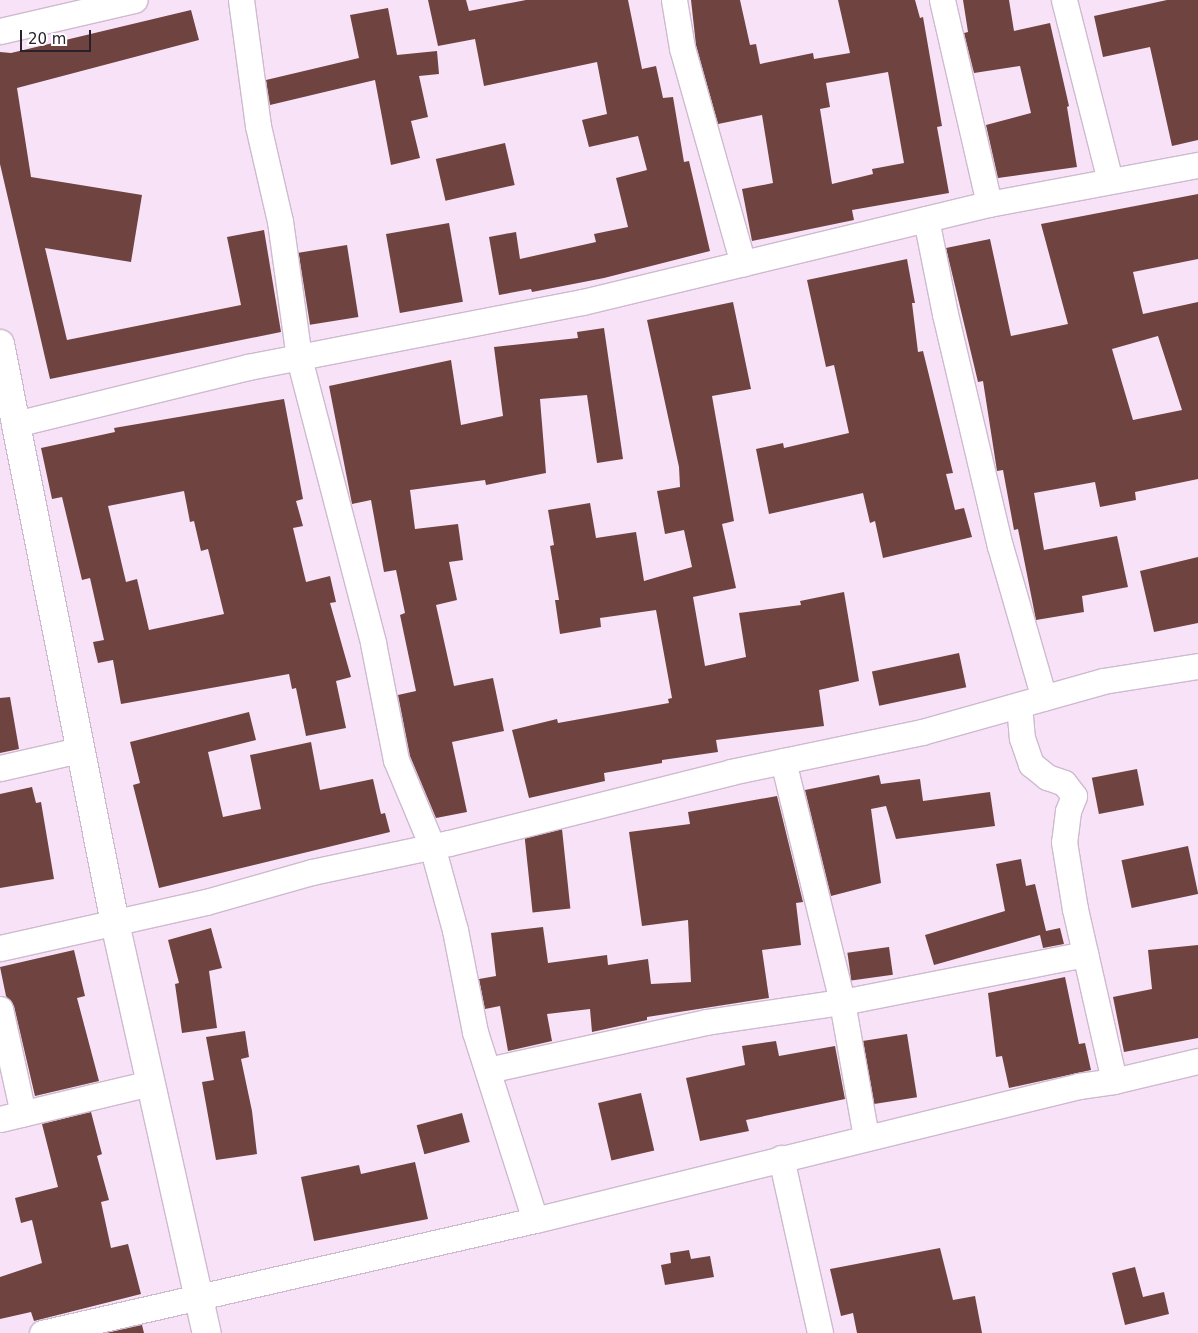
<!DOCTYPE html>
<style>
body{margin:0}
#map{position:relative;width:1198px;height:1333px;overflow:hidden;background:#f7e2f8;font-family:"DejaVu Sans",sans-serif}
div>[style]{position:absolute}
.building>*{inset:0;background:#6f4340;transform-origin:0 0}
.roads{filter:drop-shadow(1px 0 #cebacf) drop-shadow(-1px 0 #cebacf) drop-shadow(0 1px #cebacf) drop-shadow(0 -1px #cebacf)}
.street>*{height:25px;margin:-12.5px;padding:0 12.5px;transform-origin:12.5px;border-radius:12.5px;background:#fff}
.secondary>*{height:28px;margin:-14px;padding:0 14px;transform-origin:14px;border-radius:14px;background:#fff}
span{translate:-50% -50%;white-space:nowrap;text-align:center;line-height:1.15;-webkit-text-stroke:5px #fff;paint-order:stroke}
.scale{position:absolute;left:20px;top:30px;width:71px;height:22px;box-sizing:border-box;border:2px solid #292129;border-top:0;padding-left:6px;font-size:15px;line-height:18px;white-space:nowrap;color:#292129;-webkit-text-stroke:4px #fff;paint-order:stroke}
</style>
<div id="map">
<div class="building">
<div style="clip-path:polygon(428px 0,466px 0,469px 11px,526px 0,628px 0,642px 69px,656px 66px,663px 98px,673px 97px,684px 162px,689px 161px,710px 251px,604px 278px,532px 292px,531px 289px,499px 295px,489px 237px,516px 232px,520px 259px,596px 242px,594px 234px,628px 227px,616px 178px,647px 170px,638px 136px,589px 147px,582px 120px,607px 114px,597px 62px,484px 86px,475px 39px,438px 46px)"></div>
<div style="clip-path:polygon(evenodd,691px 0,740px 0,750px 45px,756px 44px,760px 64px,813px 53px,814px 59px,850px 53px,838px 0,915px 0,920px 18px,923px 17px,942px 126px,937px 127px,949px 193px,852px 210px,854px 220px,752px 241px,742px 189px,773px 183px,762px 115px,718px 124px,696px 45px,691px 0,888px 72px,904px 163px,872px 169px,873px 174px,832px 184px,820px 109px,830px 107px,826px 83px,888px 72px)"></div>
<div style="clip-path:polygon(963px 0,1009px 0,1014px 31px,1050px 23px,1069px 106px,1067px 107px,1077px 167px,998px 178px,986px 125px,1031px 113px,1020px 66px,974px 73px,964px 33px,968px 32px)"></div>
<div style="clip-path:polygon(1167px 0,1198px 0,1198px 140px,1172px 146px,1150px 47px,1103px 57px,1094px 16px)"></div>
<div style="clip-path:polygon(388px 8px,397px 55px,437px 51px,439px 74px,419px 76px,428px 117px,411px 121px,420px 158px,391px 165px,375px 80px,270px 105px,266px 80px,359px 58px,350px 15px)"></div>
<div style="clip-path:polygon(191px 10px,199px 40px,17px 88px,31px 177px,142px 195px,131px 262px,45px 248px,67px 340px,241px 305px,227px 237px,264px 230px,281px 332px,50px 379px,0 164px,0 52px,11px 53px)"></div>
<div style="left:505px;top:143px;width:43px;height:71px;rotate:77deg"></div>
<div style="clip-path:polygon(evenodd,1198px 194px,1198px 259px,1133px 272px,1143px 314px,1198px 302px,1198px 479px,1135px 492px,1136px 500px,1100px 507px,1095px 482px,1034px 493px,1044px 550px,1117px 536px,1128px 587px,1082px 596px,1084px 612px,1036px 620px,1018px 529px,1014px 530px,1003px 470px,997px 471px,983px 381px,978px 382px,946px 248px,990px 239px,1011px 336px,1068px 324px,1041px 224px,1198px 194px,1158px 336px,1182px 410px,1133px 420px,1112px 349px,1158px 336px)"></div>
<div style="left:449px;top:223px;width:80px;height:64px;rotate:80deg"></div>
<div style="left:347px;top:245px;width:73px;height:49px;rotate:81deg"></div>
<div style="clip-path:polygon(907px 259px,915px 303px,912px 303px,918px 352px,923px 351px,953px 473px,946px 474px,955px 510px,964px 508px,972px 537px,883px 558px,875px 521px,870px 523px,863px 493px,769px 514px,756px 449px,783px 443px,784px 448px,849px 433px,834px 365px,826px 367px,807px 280px)"></div>
<div style="clip-path:polygon(733px 302px,751px 389px,712px 396px,734px 521px,722px 524px,736px 588px,693px 597px,705px 666px,746px 657px,739px 613px,801px 605px,800px 601px,844px 592px,859px 681px,819px 690px,824px 726px,716px 740px,718px 752px,662px 760px,662px 763px,604px 773px,605px 781px,529px 798px,512px 730px,557px 719px,558px 723px,669px 703px,668px 699px,672px 698px,656px 610px,600px 618px,601px 627px,560px 634px,555px 600px,559px 600px,550px 546px,554px 545px,548px 510px,590px 503px,596px 538px,636px 532px,644px 581px,692px 567px,684px 530px,665px 534px,657px 491px,680px 487px,679px 467px,647px 320px)"></div>
<div style="clip-path:polygon(604px 328px,623px 459px,597px 463px,587px 395px,540px 399px,546px 473px,486px 485px,485px 480px,410px 490px,415px 529px,458px 524px,463px 560px,449px 562px,457px 600px,436px 605px,454px 686px,493px 678px,504px 731px,452px 742px,467px 812px,436px 818px,410px 756px,398px 695px,416px 691px,400px 615px,405px 613px,396px 570px,384px 572px,371px 500px,352px 504px,329px 386px,451px 360px,461px 425px,503px 416px,494px 347px,578px 338px,577px 332px)"></div>
<div style="clip-path:polygon(evenodd,284px 399px,303px 499px,296px 501px,303px 526px,293px 528px,306px 582px,330px 576px,336px 602px,330px 603px,351px 677px,336px 681px,346px 728px,306px 736px,296px 688px,292px 689px,289px 674px,121px 704px,113px 660px,98px 663px,93px 642px,104px 640px,90px 578px,82px 580px,62px 497px,52px 499px,41px 448px,115px 432px,114px 428px,284px 399px,184px 491px,190px 522px,194px 521px,201px 551px,208px 549px,224px 614px,149px 630px,137px 579px,126px 582px,108px 506px,184px 491px)"></div>
<div style="clip-path:polygon(1198px 557px,1198px 623px,1154px 632px,1140px 571px)"></div>
<div style="left:959px;top:653px;width:35px;height:89px;rotate:78deg"></div>
<div style="clip-path:polygon(10px 697px,19px 749px,0 753px,0 698px)"></div>
<div style="clip-path:polygon(249px 712px,256px 740px,208px 752px,223px 817px,261px 809px,250px 755px,311px 742px,320px 790px,373px 779px,381px 814px,385px 813px,390px 832px,159px 888px,133px 785px,140px 783px,130px 742px)"></div>
<div style="left:1137px;top:769px;width:37px;height:46px;rotate:79deg"></div>
<div style="clip-path:polygon(879px 775px,881px 784px,920px 779px,923px 801px,990px 792px,995px 826px,896px 839px,886px 806px,871px 809px,881px 883px,831px 896px,805px 790px)"></div>
<div style="clip-path:polygon(32px 787px,36px 803px,41px 802px,54px 879px,0 888px,0 794px)"></div>
<div style="clip-path:polygon(777px 796px,803px 902px,796px 903px,801px 945px,762px 950px,769px 998px,647px 1017px,647px 1020px,592px 1032px,590px 1009px,547px 1014px,552px 1041px,508px 1051px,500px 1006px,485px 1009px,479px 979px,496px 976px,491px 933px,543px 927px,548px 963px,607px 955px,608px 965px,648px 959px,651px 984px,691px 982px,688px 920px,642px 926px,629px 832px,690px 824px,688px 812px)"></div>
<div style="left:562px;top:829px;width:80px;height:38px;rotate:84deg"></div>
<div style="left:1188px;top:846px;width:49px;height:68px;rotate:78deg"></div>
<div style="clip-path:polygon(1021px 859px,1026px 886px,1035px 884px,1046px 931px,1060px 928px,1064px 944px,1043px 948px,1040px 935px,934px 965px,925px 935px,1005px 911px,996px 864px)"></div>
<div style="clip-path:polygon(211px 928px,222px 968px,209px 971px,217px 1028px,182px 1033px,175px 984px,179px 983px,168px 940px)"></div>
<div style="clip-path:polygon(1198px 945px,1198px 1038px,1124px 1052px,1113px 997px,1152px 989px,1148px 950px)"></div>
<div style="left:889px;top:947px;width:28px;height:42px;rotate:82deg"></div>
<div style="clip-path:polygon(74px 950px,85px 996px,77px 998px,99px 1081px,35px 1096px,14px 1006px,6px 996px,0 967px)"></div>
<div style="clip-path:polygon(1065px 977px,1079px 1044px,1085px 1043px,1091px 1070px,1009px 1088px,1002px 1056px,996px 1057px,988px 993px)"></div>
<div style="clip-path:polygon(245px 1031px,249px 1057px,241px 1059px,252px 1111px,257px 1154px,216px 1160px,202px 1082px,214px 1080px,206px 1037px)"></div>
<div style="left:907px;top:1034px;width:64px;height:45px;rotate:81deg"></div>
<div style="clip-path:polygon(776px 1041px,779px 1056px,835px 1046px,845px 1099px,746px 1120px,749px 1131px,700px 1141px,686px 1078px,745px 1065px,742px 1046px)"></div>
<div style="left:641px;top:1093px;width:59px;height:44px;rotate:77deg"></div>
<div style="clip-path:polygon(91px 1112px,102px 1154px,97px 1156px,109px 1200px,101px 1202px,111px 1248px,128px 1244px,141px 1294px,34px 1321px,31px 1312px,0 1319px,0 1277px,42px 1263px,32px 1220px,21px 1223px,15px 1198px,58px 1187px,42px 1124px)"></div>
<div style="left:462px;top:1113px;width:30px;height:47px;rotate:75deg"></div>
<div style="clip-path:polygon(415px 1162px,428px 1219px,314px 1241px,301px 1177px,359px 1165px,361px 1174px)"></div>
<div style="clip-path:polygon(940px 1248px,953px 1300px,975px 1296px,982px 1333px,857px 1333px,853px 1313px,841px 1316px,830px 1269px)"></div>
<div style="clip-path:polygon(689px 1250px,691px 1259px,710px 1256px,714px 1277px,665px 1285px,661px 1265px,671px 1263px,670px 1253px)"></div>
<div style="clip-path:polygon(1135px 1267px,1143px 1297px,1164px 1292px,1169px 1314px,1125px 1325px,1112px 1273px)"></div>
<div style="clip-path:polygon(142px 1325px,144px 1333px,106px 1333px)"></div>
</div>
<div class="roads">
<div class="street">
<div style="left:241px;top:0;width:127px;rotate:82.3deg"></div>
<div style="left:258px;top:126px;width:98px;rotate:77deg"></div>
<div style="left:280px;top:221px;width:138px;rotate:82.1deg"></div>
<div style="left:299px;top:358px;width:294px;rotate:75.4deg"></div>
<div style="left:373px;top:643px;width:119px;rotate:78.9deg"></div>
<div style="left:396px;top:760px;width:93px;rotate:67.3deg"></div>
<div style="left:432px;top:846px;width:87px;rotate:74.7deg"></div>
<div style="left:455px;top:930px;width:104px;rotate:78.9deg"></div>
<div style="left:475px;top:1032px;width:197px;rotate:72.3deg"></div>
<div style="left:674px;top:0;width:49px;rotate:80.5deg"></div>
<div style="left:682px;top:48px;width:224px;rotate:74.2deg"></div>
<div style="left:942px;top:0;width:209px;rotate:77deg"></div>
<div style="left:1064px;top:0;width:186px;rotate:75.7deg"></div>
<div style="left:0;top:31px;width:138px;rotate:-13deg"></div>
<div style="left:926px;top:219px;width:97px;rotate:78.7deg"></div>
<div style="left:945px;top:314px;width:238px;rotate:76.7deg"></div>
<div style="left:1000px;top:546px;width:158px;rotate:73.9deg"></div>
<div style="left:16px;top:424px;width:239px;rotate:-13.8deg"></div>
<div style="left:248px;top:367px;width:341px;rotate:-11deg"></div>
<div style="left:583px;top:302px;width:418px;rotate:-13.6deg"></div>
<div style="left:989px;top:204px;width:213px;rotate:-10.6deg"></div>
<div style="left:1019px;top:705px;width:33px;rotate:85deg"></div>
<div style="left:1022px;top:738px;width:28px;rotate:71deg"></div>
<div style="left:1031px;top:764px;width:21px;rotate:39deg"></div>
<div style="left:1047px;top:777px;width:18px;rotate:19deg"></div>
<div style="left:1064px;top:783px;width:16px;rotate:52deg"></div>
<div style="left:1074px;top:796px;width:16px;rotate:112deg"></div>
<div style="left:1068px;top:811px;width:31px;rotate:97deg"></div>
<div style="left:1064px;top:842px;width:68px;rotate:80.7deg"></div>
<div style="left:1075px;top:909px;width:176px;rotate:77.2deg"></div>
<div style="left:783px;top:761px;width:248px;rotate:76.2deg"></div>
<div style="left:842px;top:1002px;width:137px;rotate:79.9deg"></div>
<div style="left:0;top:768px;width:81px;rotate:-12.8deg"></div>
<div style="left:0;top:948px;width:211px;rotate:-12.6deg"></div>
<div style="left:206px;top:902px;width:110px;rotate:-15.8deg"></div>
<div style="left:312px;top:872px;width:140px;rotate:-12deg"></div>
<div style="left:449px;top:843px;width:291px;rotate:-14.1deg"></div>
<div style="left:731px;top:772px;width:195px;rotate:-11.8deg"></div>
<div style="left:922px;top:732px;width:188px;rotate:-15.7deg"></div>
<div style="left:1103px;top:681px;width:96px;rotate:-9deg"></div>
<div style="left:0;top:1009px;width:107px;rotate:77.6deg"></div>
<div style="left:488px;top:1070px;width:223px;rotate:-12.4deg"></div>
<div style="left:706px;top:1022px;width:137px;rotate:-8.4deg"></div>
<div style="left:842px;top:1002px;width:248px;rotate:-11.2deg"></div>
<div style="left:0;top:1119px;width:154px;rotate:-13.5deg"></div>
<div style="left:781px;top:1158px;width:179px;rotate:77.4deg"></div>
<div style="left:42px;top:1333px;width:506px;rotate:-12.91deg"></div>
<div style="left:535px;top:1220px;width:560px;rotate:-13.84deg"></div>
<div style="left:1079px;top:1086px;width:35px;rotate:-8deg"></div>
<div style="left:1114px;top:1081px;width:86px;rotate:-13.4deg"></div>
</div>
<div class="secondary">
<div style="left:0;top:344px;width:590px;rotate:78.77deg"></div>
<div style="left:115px;top:923px;width:420px;rotate:77.4deg"></div>
</div>
</div>
<div class="scale">20 m</div>
</div>
